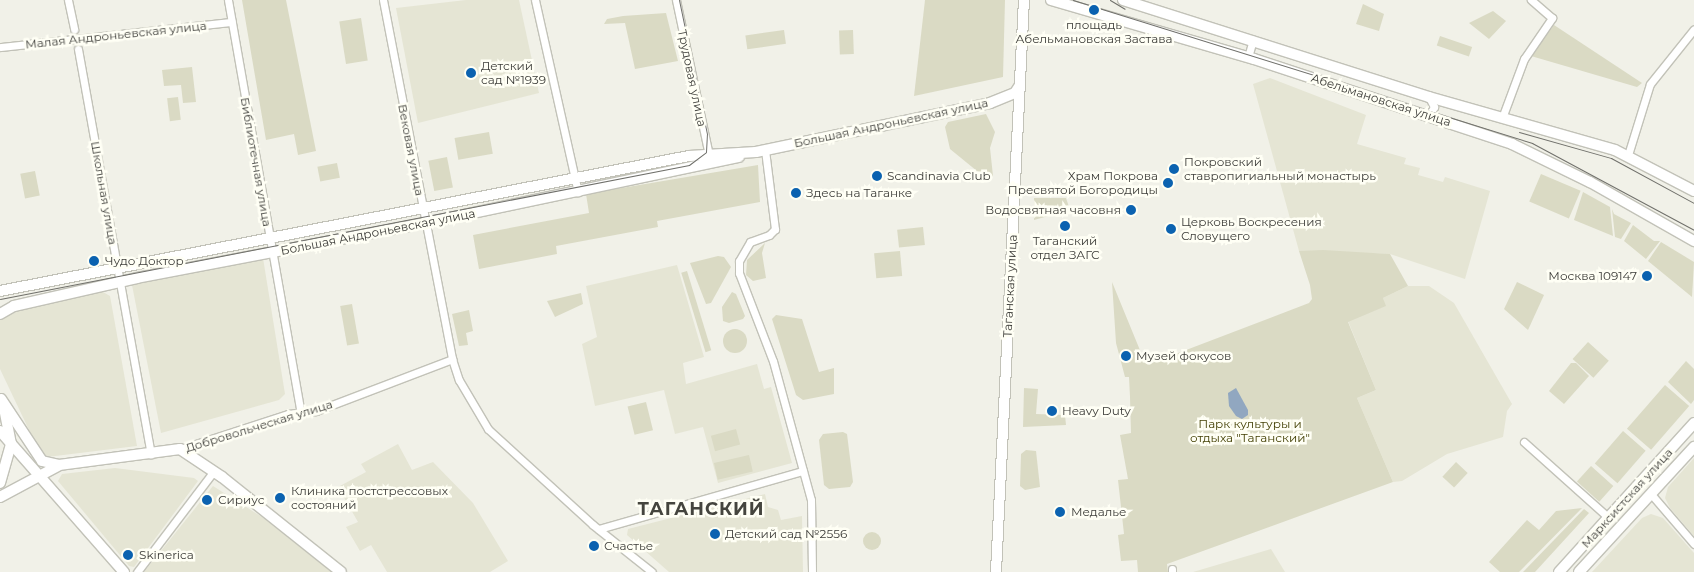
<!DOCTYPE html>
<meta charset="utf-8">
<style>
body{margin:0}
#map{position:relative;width:1694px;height:572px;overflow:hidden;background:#f1f1e8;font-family:Montserrat,sans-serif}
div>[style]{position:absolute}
.built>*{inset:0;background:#e5e5d4}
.green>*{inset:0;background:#dadac4;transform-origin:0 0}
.round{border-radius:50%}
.water>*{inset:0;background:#91a7c0}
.roads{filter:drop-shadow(1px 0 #c2c2b8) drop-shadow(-1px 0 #c2c2b8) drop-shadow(0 1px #c2c2b8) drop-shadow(0 -1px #c2c2b8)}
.street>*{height:7px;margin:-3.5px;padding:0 3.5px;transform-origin:3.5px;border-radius:3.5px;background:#fff}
.secondary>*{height:10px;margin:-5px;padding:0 5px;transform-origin:5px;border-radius:5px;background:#fff}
.primary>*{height:10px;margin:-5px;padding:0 5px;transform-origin:5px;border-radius:5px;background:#fff}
.tram>*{height:1px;margin:-0.5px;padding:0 0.5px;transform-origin:0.5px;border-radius:0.5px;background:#70706b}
.dots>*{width:14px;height:14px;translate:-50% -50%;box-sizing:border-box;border:2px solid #fffff5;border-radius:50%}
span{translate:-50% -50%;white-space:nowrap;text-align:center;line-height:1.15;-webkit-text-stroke:5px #fffff5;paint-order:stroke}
.poi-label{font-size:12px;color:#3c3c38}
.left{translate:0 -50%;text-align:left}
.right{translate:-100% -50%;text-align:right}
.street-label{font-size:12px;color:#3c3c38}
.park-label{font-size:12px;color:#423f03}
.district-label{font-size:18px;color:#45453e;font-weight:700;letter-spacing:1px}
</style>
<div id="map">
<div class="built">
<div style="clip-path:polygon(466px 0,519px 0,539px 93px,418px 123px,396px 8px)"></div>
<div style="clip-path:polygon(1270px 78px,1366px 115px,1357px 144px,1406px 158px,1404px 164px,1420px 168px,1418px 175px,1443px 182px,1445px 177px,1490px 191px,1465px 279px,1390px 254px,1299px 251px,1253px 84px)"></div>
<div style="clip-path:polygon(263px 258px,285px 394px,279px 400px,161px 433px,132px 285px)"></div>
<div style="clip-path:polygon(677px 265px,704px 357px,683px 363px,686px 384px,757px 364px,764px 389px,771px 387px,792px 463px,718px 483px,703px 427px,675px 434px,664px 390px,595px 406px,582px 344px,597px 337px,586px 286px)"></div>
<div style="clip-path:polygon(1408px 286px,1429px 286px,1454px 303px,1512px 404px,1507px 411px,1503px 437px,1447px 454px,1402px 481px,1393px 482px,1357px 398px,1376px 390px,1348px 321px,1385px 306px,1383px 298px)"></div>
<div style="clip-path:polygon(103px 292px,110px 296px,137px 446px,47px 457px,39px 451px,0 369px,0 318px,14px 308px)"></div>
<div style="clip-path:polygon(398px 444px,412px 470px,433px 462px,473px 503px,508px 561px,490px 572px,387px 572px,371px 545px,360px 551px,346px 527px,358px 522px,338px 487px,366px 472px,361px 464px)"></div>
<div style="clip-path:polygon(1694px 458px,1694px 536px,1670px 508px,1665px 498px,1668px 487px)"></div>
<div style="clip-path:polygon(115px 468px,194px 478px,198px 481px,134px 567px,129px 566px,58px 481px,62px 474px)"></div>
<div style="clip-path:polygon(213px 486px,262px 517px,332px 572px,144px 572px)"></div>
<div style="clip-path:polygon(765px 494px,768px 507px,778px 510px,781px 520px,802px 516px,803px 572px,669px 572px,627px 535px,628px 529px)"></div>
<div style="clip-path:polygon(1651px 514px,1663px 518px,1694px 553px,1694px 572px,1592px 572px,1642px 518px)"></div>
<div style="clip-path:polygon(1271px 549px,1285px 572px,1193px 572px)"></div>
</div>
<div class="green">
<div style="clip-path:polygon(242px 0,286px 0,316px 151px,298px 155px,294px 134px,266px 140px)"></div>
<div style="clip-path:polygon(925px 0,1005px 0,1003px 77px,914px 96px)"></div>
<div style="clip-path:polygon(1363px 4px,1384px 14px,1379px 31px,1356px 24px)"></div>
<div style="clip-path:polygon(1493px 11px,1506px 21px,1489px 39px,1469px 23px)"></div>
<div style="clip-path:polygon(666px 13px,678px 61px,635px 69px,625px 23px,604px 24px,607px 19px,623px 16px)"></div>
<div style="left:361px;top:18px;width:43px;height:22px;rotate:81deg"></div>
<div style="clip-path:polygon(1554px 25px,1642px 83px,1637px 87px,1531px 56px)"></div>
<div style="left:784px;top:30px;width:14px;height:39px;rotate:82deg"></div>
<div style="left:853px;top:30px;width:24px;height:14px;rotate:88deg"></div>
<div style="left:1440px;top:36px;width:34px;height:10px;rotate:19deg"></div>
<div style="clip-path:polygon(192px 67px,196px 102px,183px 103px,181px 85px,164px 86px,162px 70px)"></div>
<div style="left:178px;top:97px;width:23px;height:11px;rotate:83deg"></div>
<div style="clip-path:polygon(986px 114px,995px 132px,990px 148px,993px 176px,988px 180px,950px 149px,945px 127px,948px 122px)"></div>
<div style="left:489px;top:132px;width:22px;height:35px;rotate:80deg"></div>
<div style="left:447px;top:157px;width:31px;height:19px;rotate:79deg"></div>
<div style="left:337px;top:163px;width:15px;height:20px;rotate:79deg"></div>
<div style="clip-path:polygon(758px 165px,760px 202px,657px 221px,658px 227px,556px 246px,557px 254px,479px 269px,473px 235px,589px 213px,586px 194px)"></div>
<div style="left:35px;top:171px;width:25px;height:15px;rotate:79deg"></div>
<div style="left:1541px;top:174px;width:43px;height:30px;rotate:23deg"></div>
<div style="clip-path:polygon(1583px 192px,1610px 207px,1613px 236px,1574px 220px)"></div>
<div style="clip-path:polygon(1034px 198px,1066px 198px,1070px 210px,1034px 220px)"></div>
<div style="clip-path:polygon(1612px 209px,1614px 214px,1631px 223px,1621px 239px,1615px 237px)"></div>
<div style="clip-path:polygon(1633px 225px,1654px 241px,1660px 241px,1646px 259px,1624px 241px)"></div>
<div style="left:923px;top:227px;width:18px;height:26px;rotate:84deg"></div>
<div style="clip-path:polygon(1661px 242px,1694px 262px,1692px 297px,1648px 261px)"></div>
<div style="clip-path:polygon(765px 243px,762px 253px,766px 278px,753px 281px,746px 275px,747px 260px)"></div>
<div style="clip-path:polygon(1323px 250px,1390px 254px,1408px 286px,1383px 298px,1386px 306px,1348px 322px,1376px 390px,1357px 398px,1393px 482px,1167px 564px,1168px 572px,1138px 572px,1137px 560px,1121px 561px,1118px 535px,1124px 534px,1118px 480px,1128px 479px,1120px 435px,1131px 433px,1130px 397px,1129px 377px,1125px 377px,1116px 343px,1112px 282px,1144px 360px,1152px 363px,1309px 303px,1312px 299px,1310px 285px,1299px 251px)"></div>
<div style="left:900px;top:251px;width:25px;height:26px;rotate:85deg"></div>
<div style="clip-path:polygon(718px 256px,724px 257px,731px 267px,711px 303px,706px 304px,690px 263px)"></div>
<div style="left:687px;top:271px;width:83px;height:6px;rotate:73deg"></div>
<div style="clip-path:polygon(1517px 282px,1544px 295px,1528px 330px,1504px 309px)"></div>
<div style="clip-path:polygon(732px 292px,736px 294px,745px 316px,743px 319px,729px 323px,723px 321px,722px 307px)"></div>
<div style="clip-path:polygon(581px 293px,583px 304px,555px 317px,547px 301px)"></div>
<div style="left:352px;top:304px;width:40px;height:12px;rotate:80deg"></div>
<div style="clip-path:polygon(469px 310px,473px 331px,466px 333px,468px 345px,459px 346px,452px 314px)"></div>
<div style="clip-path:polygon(776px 315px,802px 319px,819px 372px,834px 368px,834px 394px,803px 400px,796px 395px,772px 319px)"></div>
<div class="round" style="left:723px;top:329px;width:24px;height:24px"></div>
<div style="left:1588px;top:342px;width:28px;height:23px;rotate:42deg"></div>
<div style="clip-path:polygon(1686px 361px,1694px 369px,1694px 400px,1691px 404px,1668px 382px)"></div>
<div style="clip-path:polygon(1571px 363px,1576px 363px,1589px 376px,1564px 404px,1549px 391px)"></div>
<div style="left:1665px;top:385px;width:32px;height:58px;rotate:41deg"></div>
<div style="clip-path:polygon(1024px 388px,1038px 389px,1036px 414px,1065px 415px,1066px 425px,1023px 427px)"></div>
<div style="left:646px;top:402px;width:29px;height:19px;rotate:76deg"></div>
<div style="left:736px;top:429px;width:16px;height:26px;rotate:75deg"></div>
<div style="left:1623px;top:431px;width:30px;height:43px;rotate:41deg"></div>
<div style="clip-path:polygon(843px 432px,847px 434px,853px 482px,850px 487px,829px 489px,824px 485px,819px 440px,823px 434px)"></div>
<div style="clip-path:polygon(1026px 450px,1036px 451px,1040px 487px,1025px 490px,1020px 486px,1021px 454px)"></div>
<div style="left:749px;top:455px;width:17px;height:36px;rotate:77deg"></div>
<div style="left:1456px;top:462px;width:16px;height:20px;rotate:43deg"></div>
<div style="left:1591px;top:466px;width:30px;height:21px;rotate:42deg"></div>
<div style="clip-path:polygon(1582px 508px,1519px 572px,1500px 572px,1489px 562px,1527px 520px,1539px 530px,1556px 511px)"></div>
<div style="clip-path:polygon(1584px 509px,1589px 513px,1535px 572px,1523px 572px)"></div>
<div class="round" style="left:863px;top:532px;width:18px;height:18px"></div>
</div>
<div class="water">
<div style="clip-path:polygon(1236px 388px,1248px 410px,1248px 415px,1242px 419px,1236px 416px,1229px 406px,1228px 393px)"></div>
</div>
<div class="roads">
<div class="street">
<div style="left:68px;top:0;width:30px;rotate:78deg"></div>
<div style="left:228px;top:0;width:419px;rotate:80deg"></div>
<div style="left:383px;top:0;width:366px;rotate:79.1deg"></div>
<div style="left:452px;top:359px;width:22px;rotate:72deg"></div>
<div style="left:459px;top:380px;width:57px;rotate:59.4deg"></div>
<div style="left:488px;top:429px;width:142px;rotate:42.4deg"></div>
<div style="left:593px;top:525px;width:75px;rotate:38.5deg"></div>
<div style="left:535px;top:0;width:197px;rotate:77.4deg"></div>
<div style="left:676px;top:0;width:158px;rotate:78deg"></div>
<div style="left:0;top:47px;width:233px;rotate:-6.2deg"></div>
<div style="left:78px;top:49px;width:412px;rotate:79.8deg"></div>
<div style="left:1248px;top:57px;width:18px;rotate:-74deg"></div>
<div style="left:1424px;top:114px;width:7px;rotate:-16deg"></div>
<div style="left:1431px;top:112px;width:6px;rotate:-59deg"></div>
<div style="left:1434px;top:107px;width:11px;rotate:-117deg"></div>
<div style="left:1502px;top:118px;width:63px;rotate:-69.6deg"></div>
<div style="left:1524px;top:59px;width:50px;rotate:-55.7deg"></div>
<div style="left:1552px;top:18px;width:28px;rotate:-139deg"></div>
<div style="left:765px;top:150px;width:80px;rotate:82.8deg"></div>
<div style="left:775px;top:229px;width:8px;rotate:135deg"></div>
<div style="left:769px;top:235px;width:20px;rotate:160deg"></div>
<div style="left:750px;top:242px;width:22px;rotate:120deg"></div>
<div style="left:739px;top:261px;width:12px;rotate:90deg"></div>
<div style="left:739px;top:273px;width:94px;rotate:68.9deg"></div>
<div style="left:773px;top:361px;width:144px;rotate:74.7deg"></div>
<div style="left:811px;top:500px;width:72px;rotate:89.2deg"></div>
<div style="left:1628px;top:155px;width:74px;rotate:-72.8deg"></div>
<div style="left:1650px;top:84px;width:70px;rotate:-51.3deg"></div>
<div style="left:1524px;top:442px;width:113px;rotate:41.8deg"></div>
<div style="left:180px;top:449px;width:114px;rotate:-18deg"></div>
<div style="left:288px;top:414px;width:28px;rotate:-6deg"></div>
<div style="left:316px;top:411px;width:146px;rotate:-20.9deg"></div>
<div style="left:1651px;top:494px;width:66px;rotate:49.3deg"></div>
<div style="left:599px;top:529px;width:212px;rotate:-15.9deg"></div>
<div style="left:1172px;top:569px;width:3px;rotate:90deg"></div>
<div style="left:137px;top:572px;width:127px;rotate:-52.7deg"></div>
</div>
<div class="secondary">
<div style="left:1051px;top:0;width:211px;rotate:16.2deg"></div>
<div style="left:1254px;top:59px;width:272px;rotate:18.2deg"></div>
<div style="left:1512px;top:144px;width:87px;rotate:26deg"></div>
<div style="left:1590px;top:182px;width:120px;rotate:29.6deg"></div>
<div style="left:1123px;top:0;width:321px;rotate:17.6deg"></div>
<div style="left:1429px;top:97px;width:193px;rotate:15.9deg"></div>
<div style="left:1615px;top:150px;width:89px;rotate:27.4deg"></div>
<div style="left:0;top:291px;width:702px;rotate:-11.09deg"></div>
<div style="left:689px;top:156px;width:67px;rotate:-3.4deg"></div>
<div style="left:756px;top:152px;width:239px;rotate:-11.8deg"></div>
<div style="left:990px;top:103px;width:27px;rotate:-22deg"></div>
<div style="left:1015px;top:93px;width:9px;rotate:-58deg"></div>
<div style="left:0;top:314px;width:16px;rotate:-30deg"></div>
<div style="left:14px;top:306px;width:126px;rotate:-12.8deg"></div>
<div style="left:137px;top:278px;width:293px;rotate:-10.8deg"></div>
<div style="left:425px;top:223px;width:321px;rotate:-11.9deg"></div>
<div style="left:1px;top:399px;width:74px;rotate:56.5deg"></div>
<div style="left:42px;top:461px;width:17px;rotate:13deg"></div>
<div style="left:59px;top:465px;width:122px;rotate:-7.5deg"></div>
<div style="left:180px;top:449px;width:50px;rotate:33.7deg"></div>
<div style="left:222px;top:477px;width:152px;rotate:38.6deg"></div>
<div style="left:0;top:431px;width:188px;rotate:48.7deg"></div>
<div style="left:0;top:483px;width:41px;rotate:-74.2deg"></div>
<div style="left:11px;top:444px;width:36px;rotate:-101deg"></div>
<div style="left:0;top:497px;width:66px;rotate:-28.1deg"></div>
</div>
<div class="primary">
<div style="left:996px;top:572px;width:573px;rotate:-87.2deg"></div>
<div style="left:1559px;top:572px;width:201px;rotate:-47.8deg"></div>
<div style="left:1579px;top:572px;width:170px;rotate:-47.4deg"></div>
</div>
</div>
<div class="tram">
<div style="left:1073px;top:0;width:481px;rotate:17.3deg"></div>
<div style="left:1532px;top:143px;width:184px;rotate:28.2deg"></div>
<div style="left:1110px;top:0;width:17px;rotate:31deg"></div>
<div style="left:1519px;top:132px;width:96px;rotate:15.8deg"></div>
<div style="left:1611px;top:158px;width:94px;rotate:28.5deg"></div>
<div style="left:0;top:299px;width:702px;rotate:-11.01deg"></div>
<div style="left:689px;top:165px;width:21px;rotate:-37deg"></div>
<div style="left:706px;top:152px;width:18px;rotate:-87deg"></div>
<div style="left:707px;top:134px;width:137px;rotate:-101.8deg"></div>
</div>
<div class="dots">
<div style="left:1094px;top:10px;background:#0b62b0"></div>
<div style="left:471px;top:73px;background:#0b62b0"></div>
<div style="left:1174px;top:169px;background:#0b62b0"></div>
<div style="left:877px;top:176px;background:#0b62b0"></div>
<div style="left:1168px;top:183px;background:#0b62b0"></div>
<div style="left:796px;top:193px;background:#0b62b0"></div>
<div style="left:1131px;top:210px;background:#0b62b0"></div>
<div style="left:1065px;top:226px;background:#0b62b0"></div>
<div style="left:1171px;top:229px;background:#0b62b0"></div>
<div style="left:94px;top:261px;background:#0b62b0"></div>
<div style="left:1647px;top:276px;background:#0b62b0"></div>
<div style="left:1126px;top:356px;background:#0b62b0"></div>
<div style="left:1052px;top:411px;background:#0b62b0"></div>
<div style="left:280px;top:498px;background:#0b62b0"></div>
<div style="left:207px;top:500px;background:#0b62b0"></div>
<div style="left:1060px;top:512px;background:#0b62b0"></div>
<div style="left:715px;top:534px;background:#0b62b0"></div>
<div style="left:594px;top:546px;background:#0b62b0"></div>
<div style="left:128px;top:555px;background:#0b62b0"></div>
</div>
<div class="poi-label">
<span style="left:1094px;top:32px">площадь<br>Абельмановская Застава</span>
<span class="left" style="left:481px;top:73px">Детский<br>сад №1939</span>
<span class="left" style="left:1184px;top:169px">Покровский<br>ставропигиальный монастырь</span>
<span class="left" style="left:887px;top:176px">Scandinavia Club</span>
<span class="right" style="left:1158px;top:183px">Храм Покрова<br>Пресвятой Богородицы</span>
<span class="left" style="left:806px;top:193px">Здесь на Таганке</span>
<span class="right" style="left:1121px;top:210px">Водосвятная часовня</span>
<span class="left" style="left:1181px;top:229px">Церковь Воскресения<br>Словущего</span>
<span style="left:1065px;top:248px">Таганский<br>отдел ЗАГС</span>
<span class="left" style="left:105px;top:261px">Чудо Доктор</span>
<span class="right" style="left:1637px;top:276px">Москва 109147</span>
<span class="left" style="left:1136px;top:356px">Музей фокусов</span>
<span class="left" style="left:1062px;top:411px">Heavy Duty</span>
<span class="left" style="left:291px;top:498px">Клиника постстрессовых<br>состояний</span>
<span class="left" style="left:218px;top:500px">Сириус</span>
<span class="left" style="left:1071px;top:512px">Медалье</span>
<span class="left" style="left:725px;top:534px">Детский сад №2556</span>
<span class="left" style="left:604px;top:546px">Счастье</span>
<span class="left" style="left:139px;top:555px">Skinerica</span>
</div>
<div class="street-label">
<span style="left:116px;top:35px;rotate:-6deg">Малая Андроньевская улица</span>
<span style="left:692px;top:78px;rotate:78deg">Трудовая улица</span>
<span style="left:1381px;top:100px;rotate:18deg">Абельмановская улица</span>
<span style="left:891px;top:123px;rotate:-12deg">Большая Андроньевская улица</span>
<span style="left:411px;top:150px;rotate:79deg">Вековая улица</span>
<span style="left:256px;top:162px;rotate:80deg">Библиотечная улица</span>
<span style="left:104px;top:193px;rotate:80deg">Школьная улица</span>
<span style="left:378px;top:232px;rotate:-11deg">Большая Андроньевская улица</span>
<span style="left:1010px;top:286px;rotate:-87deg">Таганская улица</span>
<span style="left:259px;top:426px;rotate:-17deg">Добровольческая улица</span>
<span style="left:1627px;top:498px;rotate:-48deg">Марксистская улица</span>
</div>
<div class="park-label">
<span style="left:1250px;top:431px">Парк культуры и<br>отдыха "Таганский"</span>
</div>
<div class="district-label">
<span style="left:701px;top:509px">ТАГАНСКИЙ</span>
</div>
</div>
